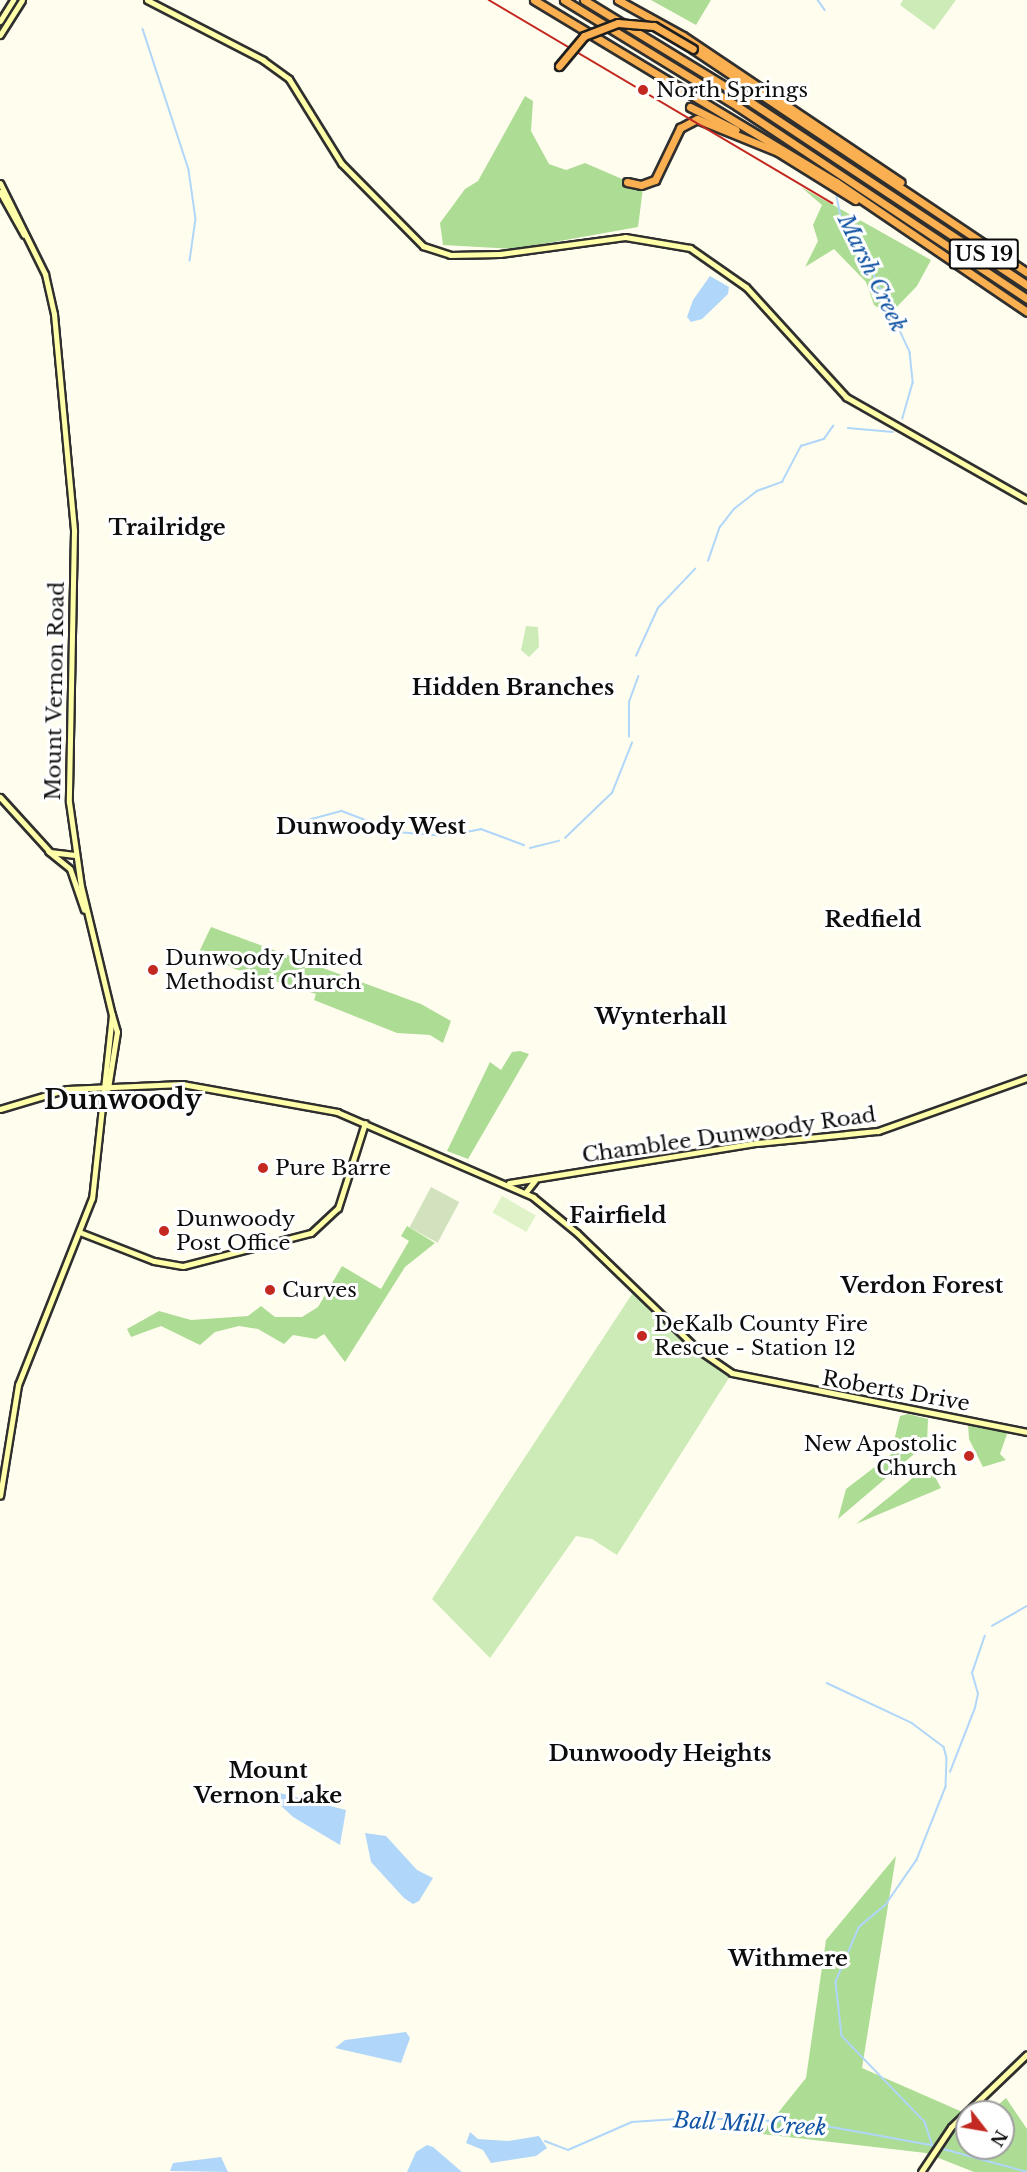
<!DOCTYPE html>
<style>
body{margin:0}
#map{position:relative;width:1027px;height:2172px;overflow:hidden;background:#fffdee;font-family:"Libre Baskerville",serif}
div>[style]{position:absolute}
.green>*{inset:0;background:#ccebb6}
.forest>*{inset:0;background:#addc94}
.cemetery>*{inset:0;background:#d2e2be;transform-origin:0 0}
.pitch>*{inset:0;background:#dff2c8;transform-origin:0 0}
.water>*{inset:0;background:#b0d6f9}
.stream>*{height:1.5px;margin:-0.75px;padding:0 0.75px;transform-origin:0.75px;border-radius:0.75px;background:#b0d6f9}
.roads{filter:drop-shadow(2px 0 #2f2f2f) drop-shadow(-2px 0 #2f2f2f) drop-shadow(0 2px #2f2f2f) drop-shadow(0 -2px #2f2f2f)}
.secondary>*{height:5px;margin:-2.5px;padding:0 2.5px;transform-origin:2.5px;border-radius:2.5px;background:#fffea9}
.highway>*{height:7px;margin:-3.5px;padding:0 3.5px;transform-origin:3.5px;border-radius:3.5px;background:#faaf51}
.rail>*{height:1.5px;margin:-0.75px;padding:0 0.75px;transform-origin:0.75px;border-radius:0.75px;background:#c32920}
.bridges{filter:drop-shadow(2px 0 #1e1e1e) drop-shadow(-2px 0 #1e1e1e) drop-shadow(0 2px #1e1e1e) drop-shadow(0 -2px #1e1e1e)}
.highway-bridge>*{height:7px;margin:-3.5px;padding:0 3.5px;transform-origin:3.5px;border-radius:3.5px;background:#faaf51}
.dots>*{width:16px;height:16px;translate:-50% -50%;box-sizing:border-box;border:3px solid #fff;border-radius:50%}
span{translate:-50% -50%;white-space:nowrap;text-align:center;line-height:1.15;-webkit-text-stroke:6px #fff;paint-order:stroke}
.shield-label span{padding:2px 4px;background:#fff;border:2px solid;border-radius:4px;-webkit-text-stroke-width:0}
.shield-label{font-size:20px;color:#0d0d0d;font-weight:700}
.poi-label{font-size:21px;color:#0d0d0d}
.left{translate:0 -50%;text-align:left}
.right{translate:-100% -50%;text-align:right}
.street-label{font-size:21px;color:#0d0d0d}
.water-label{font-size:22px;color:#1255a4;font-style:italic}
.neighbourhood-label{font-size:22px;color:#0d0d0d;font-weight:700}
.district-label{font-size:27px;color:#0d0d0d;font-weight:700}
.north{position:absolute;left:955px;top:2100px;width:60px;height:60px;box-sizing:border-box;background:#fff;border:2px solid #9e9e9e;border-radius:50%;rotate:121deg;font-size:16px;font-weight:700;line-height:24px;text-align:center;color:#0d0d0d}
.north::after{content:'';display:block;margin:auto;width:21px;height:27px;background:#c32920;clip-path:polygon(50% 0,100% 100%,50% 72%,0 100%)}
</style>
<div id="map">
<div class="green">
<div style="clip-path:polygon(903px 0,956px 0,934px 30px,900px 5px)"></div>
<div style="clip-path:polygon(526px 626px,538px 627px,539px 647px,529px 657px,521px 650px)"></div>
<div style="clip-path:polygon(634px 1291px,700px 1353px,732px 1373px,617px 1555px,592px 1539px,576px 1536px,490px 1658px,432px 1599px)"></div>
</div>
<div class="forest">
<div style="clip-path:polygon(651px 0,711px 0,696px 25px)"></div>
<div style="clip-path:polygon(525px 96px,533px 101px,531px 131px,549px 164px,566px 170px,585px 163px,643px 188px,638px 227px,515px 249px,443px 245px,440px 223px,465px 189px,478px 181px)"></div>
<div style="clip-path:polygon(801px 187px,931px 260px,917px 286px,889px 315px,874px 305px,866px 282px,834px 249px,805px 267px,818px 241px,813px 225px,822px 205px)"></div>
<div style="clip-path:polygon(211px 927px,421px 1004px,451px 1021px,443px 1043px,430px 1035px,397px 1033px,314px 1000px,316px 994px,235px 969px,200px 950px)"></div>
<div style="clip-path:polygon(520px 1051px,529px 1054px,468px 1159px,447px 1151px,490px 1062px,501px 1070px,512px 1052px)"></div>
<div style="clip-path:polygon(407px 1226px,435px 1243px,405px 1267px,345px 1362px,324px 1334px,316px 1339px,293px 1335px,284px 1344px,258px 1329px,239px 1326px,215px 1332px,200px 1345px,161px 1326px,131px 1337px,127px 1329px,159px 1311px,191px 1320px,248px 1316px,261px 1306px,275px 1317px,302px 1317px,318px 1307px,342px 1266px,381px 1289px,409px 1241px,401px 1236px)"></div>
<div style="clip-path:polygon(908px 1414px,928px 1419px,927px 1443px,838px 1519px,846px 1489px,897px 1450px,893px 1445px,900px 1416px)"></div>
<div style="clip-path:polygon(968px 1424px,1008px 1431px,1000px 1454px,1006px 1460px,983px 1467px,969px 1439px)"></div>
<div style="clip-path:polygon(928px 1464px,941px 1488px,856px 1524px,909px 1481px)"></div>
<div style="clip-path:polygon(896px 1856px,862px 2068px,967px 2114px,967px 2148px,1003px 2148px,1003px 2112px,990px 2112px,1006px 2098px,1027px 2129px,1027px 2172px,974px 2172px,926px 2153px,761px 2134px,806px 2078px,826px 1940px)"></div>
</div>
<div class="cemetery">
<div style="left:431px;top:1187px;width:32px;height:46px;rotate:28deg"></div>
</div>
<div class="pitch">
<div style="left:502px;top:1196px;width:39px;height:19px;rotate:30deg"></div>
</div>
<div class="water">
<div style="clip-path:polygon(710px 276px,729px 287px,728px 294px,702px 319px,691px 322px,687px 317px,693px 300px)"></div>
<div style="clip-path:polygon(276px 1792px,346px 1810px,340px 1845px,293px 1817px,276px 1801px)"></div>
<div style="clip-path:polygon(365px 1833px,386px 1836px,417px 1870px,433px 1878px,419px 1901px,413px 1904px,404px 1898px,371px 1862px)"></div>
<div style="clip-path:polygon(406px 2032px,410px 2038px,401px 2063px,335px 2048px,345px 2040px)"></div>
<div style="clip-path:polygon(470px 2132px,478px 2139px,508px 2141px,539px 2136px,547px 2148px,536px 2156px,491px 2163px,483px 2150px,466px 2143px)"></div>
<div style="clip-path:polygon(427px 2145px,433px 2147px,462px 2172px,407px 2172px,416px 2152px)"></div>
<div style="clip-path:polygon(221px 2157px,228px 2172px,170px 2171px,173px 2163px)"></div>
</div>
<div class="stream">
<div style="left:818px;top:0;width:12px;rotate:55deg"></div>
<div style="left:143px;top:29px;width:148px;rotate:71.9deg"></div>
<div style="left:189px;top:170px;width:49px;rotate:81.9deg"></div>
<div style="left:196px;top:219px;width:42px;rotate:98.1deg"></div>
<div style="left:837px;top:197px;width:24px;rotate:78deg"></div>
<div style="left:842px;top:220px;width:35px;rotate:55deg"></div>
<div style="left:862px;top:249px;width:114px;rotate:65deg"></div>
<div style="left:910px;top:352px;width:31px;rotate:84deg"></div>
<div style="left:913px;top:383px;width:37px;rotate:106deg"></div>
<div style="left:848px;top:428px;width:45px;rotate:5.1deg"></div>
<div style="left:708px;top:561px;width:36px;rotate:-71deg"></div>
<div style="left:720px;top:527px;width:23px;rotate:-52deg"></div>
<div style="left:734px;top:509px;width:29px;rotate:-38deg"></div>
<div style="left:757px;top:491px;width:27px;rotate:-20deg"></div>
<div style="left:782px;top:482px;width:41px;rotate:-62.2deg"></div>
<div style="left:801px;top:446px;width:24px;rotate:-17deg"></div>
<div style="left:824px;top:439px;width:16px;rotate:-55deg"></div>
<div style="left:636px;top:656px;width:53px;rotate:-65.4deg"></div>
<div style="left:658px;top:608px;width:54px;rotate:-46.5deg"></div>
<div style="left:629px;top:737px;width:35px;rotate:-90deg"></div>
<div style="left:629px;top:702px;width:27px;rotate:-70deg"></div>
<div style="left:308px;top:820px;width:35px;rotate:-15deg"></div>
<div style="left:342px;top:811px;width:59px;rotate:20.9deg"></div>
<div style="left:397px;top:832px;width:49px;rotate:4.7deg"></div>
<div style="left:446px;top:836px;width:36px;rotate:-11deg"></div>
<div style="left:481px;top:829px;width:46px;rotate:20.4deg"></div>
<div style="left:565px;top:838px;width:65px;rotate:-43.8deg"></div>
<div style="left:612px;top:793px;width:54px;rotate:-68.2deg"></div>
<div style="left:530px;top:848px;width:30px;rotate:-14deg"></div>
<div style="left:992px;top:1626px;width:40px;rotate:-29.7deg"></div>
<div style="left:827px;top:1683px;width:94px;rotate:25.2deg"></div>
<div style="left:912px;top:1723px;width:40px;rotate:37deg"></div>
<div style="left:944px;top:1747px;width:11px;rotate:75deg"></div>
<div style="left:947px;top:1758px;width:29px;rotate:92deg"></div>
<div style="left:946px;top:1787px;width:79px;rotate:111.7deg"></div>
<div style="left:917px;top:1860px;width:55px;rotate:124.6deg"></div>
<div style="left:886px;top:1905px;width:35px;rotate:140deg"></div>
<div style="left:859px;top:1928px;width:59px;rotate:113.1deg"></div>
<div style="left:836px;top:1982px;width:54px;rotate:83.7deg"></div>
<div style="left:842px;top:2036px;width:120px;rotate:46deg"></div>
<div style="left:925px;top:2122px;width:23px;rotate:72deg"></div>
<div style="left:950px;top:1772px;width:69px;rotate:-68.7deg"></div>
<div style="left:975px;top:1708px;width:14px;rotate:-78deg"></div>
<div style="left:978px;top:1694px;width:22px;rotate:-106deg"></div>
<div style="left:972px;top:1673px;width:39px;rotate:-71deg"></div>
<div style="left:545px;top:2141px;width:25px;rotate:21deg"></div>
<div style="left:568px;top:2150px;width:70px;rotate:-23.6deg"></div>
<div style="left:632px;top:2122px;width:60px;rotate:-3.8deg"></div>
<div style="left:692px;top:2118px;width:112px;rotate:2deg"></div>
<div style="left:804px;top:2122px;width:134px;rotate:10.3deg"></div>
<div style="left:940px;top:2148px;width:90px;rotate:15.4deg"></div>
</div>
<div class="roads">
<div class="secondary">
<div style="left:147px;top:0;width:131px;rotate:27.3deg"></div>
<div style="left:263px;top:60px;width:32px;rotate:36deg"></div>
<div style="left:289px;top:79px;width:99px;rotate:58.2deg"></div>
<div style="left:341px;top:163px;width:117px;rotate:45.3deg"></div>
<div style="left:423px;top:246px;width:28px;rotate:18deg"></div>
<div style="left:450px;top:255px;width:50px;rotate:-1.1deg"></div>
<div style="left:500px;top:254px;width:126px;rotate:-7.7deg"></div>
<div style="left:625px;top:237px;width:66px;rotate:9.6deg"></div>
<div style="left:690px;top:248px;width:68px;rotate:34.9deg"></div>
<div style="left:746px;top:287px;width:149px;rotate:47.7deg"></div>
<div style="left:846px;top:397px;width:208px;rotate:29.6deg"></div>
<div style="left:0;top:21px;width:25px;rotate:-58deg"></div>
<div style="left:0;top:35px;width:41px;rotate:-57.8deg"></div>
<div style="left:0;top:183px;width:102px;rotate:63.7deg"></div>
<div style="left:45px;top:274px;width:41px;rotate:77.3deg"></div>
<div style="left:54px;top:314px;width:218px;rotate:84.7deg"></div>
<div style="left:74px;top:531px;width:271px;rotate:91.1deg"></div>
<div style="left:69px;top:802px;width:85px;rotate:81.9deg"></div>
<div style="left:81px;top:886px;width:133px;rotate:76.5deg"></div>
<div style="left:112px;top:1015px;width:184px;rotate:96.2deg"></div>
<div style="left:92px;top:1198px;width:201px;rotate:111.6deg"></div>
<div style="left:18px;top:1385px;width:112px;rotate:99.2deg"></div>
<div style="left:0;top:192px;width:49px;rotate:60.8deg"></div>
<div style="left:0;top:797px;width:74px;rotate:47.7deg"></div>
<div style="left:50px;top:852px;width:25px;rotate:7deg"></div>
<div style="left:48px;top:851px;width:28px;rotate:39deg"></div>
<div style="left:70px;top:869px;width:43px;rotate:71.1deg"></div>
<div style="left:108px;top:1088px;width:57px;rotate:-80.9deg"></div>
<div style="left:117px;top:1032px;width:18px;rotate:-106deg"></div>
<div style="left:0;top:1109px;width:70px;rotate:-16.6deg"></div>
<div style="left:67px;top:1089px;width:115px;rotate:-2.5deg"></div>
<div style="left:182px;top:1084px;width:158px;rotate:10.2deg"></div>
<div style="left:337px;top:1112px;width:214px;rotate:23.4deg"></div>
<div style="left:533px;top:1197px;width:57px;rotate:39.3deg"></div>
<div style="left:577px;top:1233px;width:167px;rotate:44deg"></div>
<div style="left:697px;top:1349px;width:42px;rotate:34.4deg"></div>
<div style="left:732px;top:1373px;width:301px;rotate:11.3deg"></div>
<div style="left:509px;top:1183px;width:251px;rotate:-9.2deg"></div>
<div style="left:757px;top:1143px;width:122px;rotate:-5.7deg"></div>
<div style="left:878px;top:1131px;width:158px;rotate:-19.6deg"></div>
<div style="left:525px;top:1193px;width:16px;rotate:-52deg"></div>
<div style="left:82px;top:1233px;width:77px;rotate:21.3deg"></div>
<div style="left:154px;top:1261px;width:29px;rotate:10deg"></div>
<div style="left:183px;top:1266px;width:132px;rotate:-14.5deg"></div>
<div style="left:311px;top:1233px;width:37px;rotate:-43deg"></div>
<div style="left:338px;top:1208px;width:89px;rotate:-72.4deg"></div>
<div style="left:921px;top:2172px;width:54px;rotate:-56.3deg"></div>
<div style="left:951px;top:2127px;width:105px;rotate:-43.8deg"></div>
</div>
<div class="highway">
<div style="left:534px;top:0;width:353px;rotate:31.1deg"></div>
<div style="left:836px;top:182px;width:231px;rotate:34.2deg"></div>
<div style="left:564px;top:0;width:203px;rotate:31.5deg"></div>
<div style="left:737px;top:106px;width:348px;rotate:33.6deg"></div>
<div style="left:584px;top:0;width:186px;rotate:31.4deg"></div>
<div style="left:743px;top:97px;width:341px;rotate:33.5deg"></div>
<div style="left:618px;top:0;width:74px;rotate:29deg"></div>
<div style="left:683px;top:36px;width:262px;rotate:33.9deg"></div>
<div style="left:693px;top:49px;width:402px;rotate:33.8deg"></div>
<div style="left:690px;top:107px;width:51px;rotate:26.6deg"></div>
<div style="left:627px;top:182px;width:14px;rotate:12deg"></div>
<div style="left:641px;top:185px;width:15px;rotate:-20deg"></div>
<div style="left:655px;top:180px;width:58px;rotate:-64.3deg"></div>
<div style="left:680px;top:128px;width:19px;rotate:-28deg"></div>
<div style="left:697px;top:119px;width:87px;rotate:22.2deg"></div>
<div style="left:778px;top:152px;width:91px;rotate:31.9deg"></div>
</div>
</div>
<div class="rail">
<div style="left:489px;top:0;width:399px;rotate:30.6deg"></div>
</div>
<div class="bridges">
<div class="highway-bridge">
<div style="left:559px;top:66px;width:39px;rotate:-50deg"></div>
<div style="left:584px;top:36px;width:36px;rotate:-21deg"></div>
<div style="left:618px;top:23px;width:36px;rotate:5deg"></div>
<div style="left:654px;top:26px;width:45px;rotate:30.5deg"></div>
</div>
</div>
<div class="dots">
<div style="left:643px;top:90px;background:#c32920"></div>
<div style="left:153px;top:970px;background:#c32920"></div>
<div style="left:263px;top:1168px;background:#c32920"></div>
<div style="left:164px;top:1231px;background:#c32920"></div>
<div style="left:270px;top:1290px;background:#c32920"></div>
<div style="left:642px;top:1336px;background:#c32920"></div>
<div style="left:969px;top:1456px;background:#c32920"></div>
</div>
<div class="shield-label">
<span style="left:984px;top:254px">US 19</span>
</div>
<div class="poi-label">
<span class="left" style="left:656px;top:90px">North Springs</span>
<span class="left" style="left:165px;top:970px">Dunwoody United<br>Methodist Church</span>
<span class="left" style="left:275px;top:1168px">Pure Barre</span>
<span class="left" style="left:176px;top:1231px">Dunwoody<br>Post Office</span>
<span class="left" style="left:282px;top:1290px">Curves</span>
<span class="left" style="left:654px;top:1336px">DeKalb County Fire<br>Rescue - Station 12</span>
<span class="right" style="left:957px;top:1456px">New Apostolic<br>Church</span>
</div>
<div class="street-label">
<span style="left:55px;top:691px;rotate:-89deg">Mount Vernon Road</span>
<span style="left:729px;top:1135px;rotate:-8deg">Chamblee Dunwoody Road</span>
<span style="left:896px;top:1391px;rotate:10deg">Roberts Drive</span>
</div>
<div class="water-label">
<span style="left:872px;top:273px;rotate:64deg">Marsh Creek</span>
<span style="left:750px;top:2124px;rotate:3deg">Ball Mill Creek</span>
</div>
<div class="neighbourhood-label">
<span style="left:167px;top:528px">Trailridge</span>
<span style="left:513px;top:688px">Hidden Branches</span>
<span style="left:371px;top:827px">Dunwoody West</span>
<span style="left:873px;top:920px">Redfield</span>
<span style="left:661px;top:1017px">Wynterhall</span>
<span style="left:618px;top:1216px">Fairfield</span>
<span style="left:922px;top:1286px">Verdon Forest</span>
<span style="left:660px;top:1754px">Dunwoody Heights</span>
<span style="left:268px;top:1783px">Mount<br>Vernon Lake</span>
<span style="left:788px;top:1959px">Withmere</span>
</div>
<div class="district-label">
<span style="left:123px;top:1100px">Dunwoody</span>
</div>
<div class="north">N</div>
</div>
